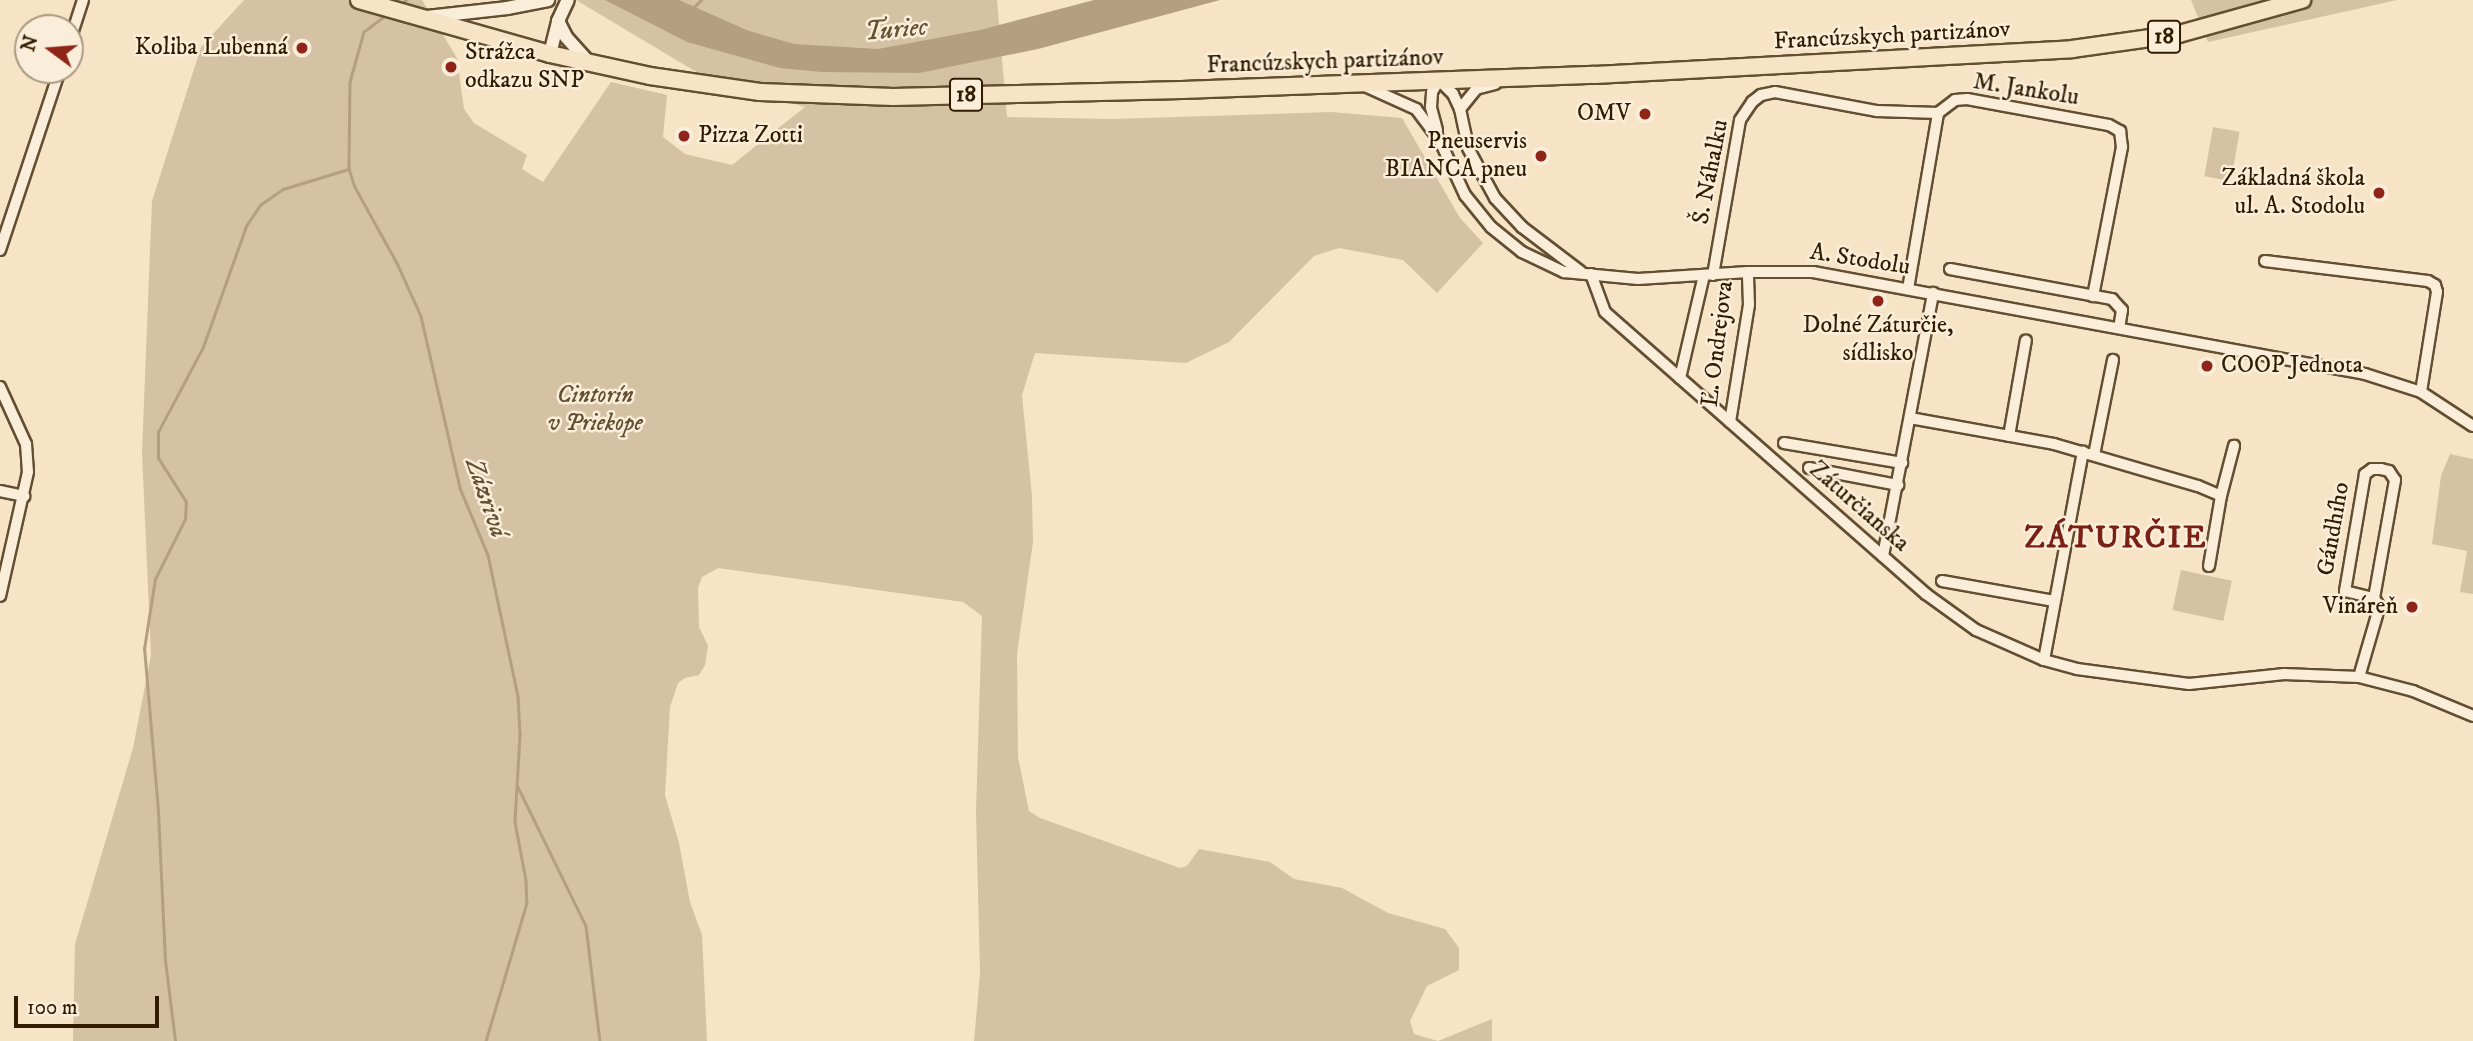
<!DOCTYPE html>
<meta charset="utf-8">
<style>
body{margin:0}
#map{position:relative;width:2473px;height:1041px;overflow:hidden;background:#f7e3c5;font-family:"IM FELL DW Pica",serif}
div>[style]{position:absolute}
.green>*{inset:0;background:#d5c1a4;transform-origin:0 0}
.water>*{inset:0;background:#b49f82}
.stream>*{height:2.5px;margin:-1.25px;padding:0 1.25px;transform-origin:1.25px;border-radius:1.25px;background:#b49f82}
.roads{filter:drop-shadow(2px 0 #624e31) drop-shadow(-2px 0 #624e31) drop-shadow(0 2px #624e31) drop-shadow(0 -2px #624e31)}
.minor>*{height:10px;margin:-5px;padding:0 5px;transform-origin:5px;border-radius:5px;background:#faedd9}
.tertiary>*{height:12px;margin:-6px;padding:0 6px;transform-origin:6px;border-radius:6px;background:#faedd9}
.primary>*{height:16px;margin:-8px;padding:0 8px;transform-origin:8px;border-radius:8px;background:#f7e3c5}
.dots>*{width:19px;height:19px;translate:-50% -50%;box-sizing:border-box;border:4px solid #faedd9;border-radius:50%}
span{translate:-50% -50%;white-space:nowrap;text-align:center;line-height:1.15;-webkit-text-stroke:5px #faedd9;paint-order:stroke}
.shield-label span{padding:2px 5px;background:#faedd9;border:2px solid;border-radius:5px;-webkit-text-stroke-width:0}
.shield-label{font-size:23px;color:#311c00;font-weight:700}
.street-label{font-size:24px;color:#311c00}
.poi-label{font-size:24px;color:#311c00}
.right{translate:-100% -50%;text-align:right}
.left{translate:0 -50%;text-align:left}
.park-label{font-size:24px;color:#624e31;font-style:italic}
.water-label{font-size:26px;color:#655034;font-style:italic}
.district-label{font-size:32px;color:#7a1f14;font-weight:700;letter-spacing:2px}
.north{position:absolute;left:14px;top:14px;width:70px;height:70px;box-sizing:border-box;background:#faedd9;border:2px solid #aa9982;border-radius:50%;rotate:286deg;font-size:19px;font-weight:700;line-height:28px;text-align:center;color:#311c00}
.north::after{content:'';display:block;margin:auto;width:24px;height:32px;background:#8f2418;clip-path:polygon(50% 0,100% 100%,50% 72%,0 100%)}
.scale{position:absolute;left:14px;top:996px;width:145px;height:32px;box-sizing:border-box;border:4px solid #311c00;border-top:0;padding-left:9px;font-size:21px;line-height:24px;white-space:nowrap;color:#311c00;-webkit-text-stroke:5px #faedd9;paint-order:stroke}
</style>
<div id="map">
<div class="green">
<div style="clip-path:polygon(244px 0,422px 0,457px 58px,464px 109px,474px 123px,527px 155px,522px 169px,543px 182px,611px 82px,667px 95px,663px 137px,685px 154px,732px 165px,805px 107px,720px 82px,693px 70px,576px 0,997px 0,1007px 117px,1113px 119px,1331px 112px,1402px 118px,1460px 218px,1483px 243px,1437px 293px,1403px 260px,1339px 248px,1314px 256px,1229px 342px,1186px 363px,1035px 353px,1022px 395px,1032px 496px,1033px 542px,1017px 654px,1018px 757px,1029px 811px,1040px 818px,1180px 868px,1187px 866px,1199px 849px,1270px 862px,1294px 879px,1342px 888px,1388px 913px,1445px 929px,1459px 948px,1459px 970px,1427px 986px,1410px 1021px,1414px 1034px,1438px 1041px,1492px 1019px,1492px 1041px,974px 1041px,980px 974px,976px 812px,982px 616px,963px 602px,718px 568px,702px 577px,698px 588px,699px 627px,708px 646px,705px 665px,699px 675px,685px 678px,678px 683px,670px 707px,665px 795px,679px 843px,690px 902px,702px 935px,707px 1041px,73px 1041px,75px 944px,133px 748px,151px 655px,142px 452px,152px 201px,201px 47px)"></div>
<div style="clip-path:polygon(2191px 0,2397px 0,2208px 42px)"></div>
<div style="left:2213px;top:127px;width:27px;height:50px;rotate:10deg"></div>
<div style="clip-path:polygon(2450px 454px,2473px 459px,2473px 594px,2460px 592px,2467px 551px,2432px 544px,2441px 476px)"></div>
<div style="left:2181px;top:570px;width:52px;height:41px;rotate:12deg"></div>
</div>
<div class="water">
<div style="clip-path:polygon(605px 0,679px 0,749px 31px,794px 44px,878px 49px,980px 30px,1094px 0,1220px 0,1038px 49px,919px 73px,822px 72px,780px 68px,687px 42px)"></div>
</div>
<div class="stream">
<div style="left:398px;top:6px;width:10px;rotate:-37deg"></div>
<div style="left:691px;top:10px;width:14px;rotate:-45deg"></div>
<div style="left:388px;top:14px;width:30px;rotate:143deg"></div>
<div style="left:364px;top:32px;width:52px;rotate:105.6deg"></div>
<div style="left:350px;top:82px;width:87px;rotate:90.7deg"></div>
<div style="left:349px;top:169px;width:19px;rotate:72deg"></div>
<div style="left:355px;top:187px;width:87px;rotate:61.1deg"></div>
<div style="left:397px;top:263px;width:58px;rotate:65.6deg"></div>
<div style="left:421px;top:316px;width:176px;rotate:77.2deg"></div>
<div style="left:460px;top:488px;width:73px;rotate:67.3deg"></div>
<div style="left:488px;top:555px;width:144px;rotate:78deg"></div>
<div style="left:518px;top:696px;width:39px;rotate:87deg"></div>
<div style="left:520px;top:735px;width:87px;rotate:93.3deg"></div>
<div style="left:515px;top:822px;width:59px;rotate:79.3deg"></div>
<div style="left:526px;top:880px;width:23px;rotate:88deg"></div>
<div style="left:527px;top:903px;width:144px;rotate:106.5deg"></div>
<div style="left:517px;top:785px;width:157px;rotate:63.9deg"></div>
<div style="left:586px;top:926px;width:116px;rotate:83.1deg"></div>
<div style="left:175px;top:1041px;width:81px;rotate:-97.1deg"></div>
<div style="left:165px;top:961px;width:150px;rotate:-92.7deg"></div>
<div style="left:158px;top:811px;width:163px;rotate:-94.9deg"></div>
<div style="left:144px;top:649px;width:71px;rotate:-81.1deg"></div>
<div style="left:155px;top:579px;width:67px;rotate:-63.4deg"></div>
<div style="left:185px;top:519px;width:17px;rotate:-87deg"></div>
<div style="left:186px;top:502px;width:52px;rotate:-122.5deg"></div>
<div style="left:158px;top:458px;width:26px;rotate:-90deg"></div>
<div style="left:158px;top:432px;width:96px;rotate:-62.1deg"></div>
<div style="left:203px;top:347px;width:128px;rotate:-70.4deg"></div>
<div style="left:246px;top:226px;width:25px;rotate:-56deg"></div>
<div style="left:260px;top:205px;width:28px;rotate:-35deg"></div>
<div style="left:283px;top:189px;width:69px;rotate:-16.9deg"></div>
</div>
<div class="roads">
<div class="minor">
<div style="left:70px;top:40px;width:42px;rotate:-72deg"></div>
<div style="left:1367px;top:87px;width:54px;rotate:24.2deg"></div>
<div style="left:1416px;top:109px;width:40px;rotate:53deg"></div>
<div style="left:1440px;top:141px;width:60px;rotate:65.2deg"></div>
<div style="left:1465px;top:195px;width:41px;rotate:50.9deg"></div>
<div style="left:1491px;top:227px;width:40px;rotate:39deg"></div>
<div style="left:1522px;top:252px;width:47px;rotate:25.5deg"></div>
<div style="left:1564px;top:272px;width:74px;rotate:5.4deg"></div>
<div style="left:1638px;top:279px;width:110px;rotate:-3.6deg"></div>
<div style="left:1748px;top:272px;width:65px"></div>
<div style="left:1813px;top:272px;width:561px;rotate:10.47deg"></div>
<div style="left:2365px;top:374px;width:59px;rotate:17.8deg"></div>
<div style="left:2421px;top:392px;width:62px;rotate:33.2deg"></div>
<div style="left:1460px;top:109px;width:26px;rotate:-51deg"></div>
<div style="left:1476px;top:89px;width:20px;rotate:-15deg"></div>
<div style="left:1437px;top:130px;width:24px;rotate:-105deg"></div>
<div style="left:1431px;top:107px;width:15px;rotate:-86deg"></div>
<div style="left:1432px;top:92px;width:14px;rotate:-60deg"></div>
<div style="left:1439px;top:80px;width:20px;rotate:45deg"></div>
<div style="left:1453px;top:94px;width:17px;rotate:65deg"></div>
<div style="left:1460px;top:109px;width:40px;rotate:78deg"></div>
<div style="left:1468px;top:148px;width:57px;rotate:61.6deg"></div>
<div style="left:1495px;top:198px;width:40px;rotate:47deg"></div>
<div style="left:1522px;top:227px;width:74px;rotate:37.3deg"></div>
<div style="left:0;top:250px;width:190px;rotate:-71.6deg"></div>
<div style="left:2265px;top:261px;width:164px;rotate:7deg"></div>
<div style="left:2428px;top:281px;width:8px;rotate:30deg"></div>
<div style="left:2435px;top:285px;width:7px;rotate:74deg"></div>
<div style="left:2437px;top:292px;width:101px;rotate:99.1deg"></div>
<div style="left:1950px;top:269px;width:165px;rotate:10.5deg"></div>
<div style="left:2112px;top:299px;width:15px;rotate:48deg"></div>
<div style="left:2122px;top:310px;width:18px;rotate:99deg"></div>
<div style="left:1591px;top:274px;width:40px;rotate:69.8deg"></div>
<div style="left:1605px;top:312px;width:427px;rotate:41.3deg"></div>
<div style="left:1926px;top:594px;width:62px;rotate:35.8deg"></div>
<div style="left:1976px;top:630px;width:74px;rotate:23.8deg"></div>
<div style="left:2044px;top:660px;width:34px;rotate:15deg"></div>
<div style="left:2077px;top:669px;width:113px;rotate:7.6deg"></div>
<div style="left:2189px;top:684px;width:96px;rotate:-6deg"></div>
<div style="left:2284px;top:674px;width:75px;rotate:2.3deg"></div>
<div style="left:2359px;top:677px;width:56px;rotate:14.5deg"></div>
<div style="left:2413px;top:691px;width:65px;rotate:22.6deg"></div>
<div style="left:1713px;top:275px;width:157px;rotate:-80.1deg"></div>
<div style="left:1740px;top:120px;width:22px;rotate:-56deg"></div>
<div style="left:1752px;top:102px;width:11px;rotate:-38deg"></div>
<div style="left:1761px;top:95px;width:14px;rotate:-12deg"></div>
<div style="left:1775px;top:92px;width:104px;rotate:10.6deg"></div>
<div style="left:1877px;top:111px;width:61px;rotate:1.9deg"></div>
<div style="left:1908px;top:289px;width:179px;rotate:-80.3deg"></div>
<div style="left:1938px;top:113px;width:21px;rotate:-37deg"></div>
<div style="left:1955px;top:100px;width:12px;rotate:-5deg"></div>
<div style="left:1967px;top:99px;width:144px;rotate:10.4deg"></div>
<div style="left:2109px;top:125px;width:13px;rotate:29deg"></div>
<div style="left:2120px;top:131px;width:16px;rotate:83deg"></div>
<div style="left:2122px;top:147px;width:152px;rotate:101deg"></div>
<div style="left:1680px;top:378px;width:106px;rotate:-76.9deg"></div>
<div style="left:0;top:387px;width:63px;rotate:65.5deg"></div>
<div style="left:26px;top:444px;width:28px;rotate:86deg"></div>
<div style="left:28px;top:472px;width:127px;rotate:102.7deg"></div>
<div style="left:1910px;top:418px;width:146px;rotate:10.2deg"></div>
<div style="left:2054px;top:444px;width:150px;rotate:16.3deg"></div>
<div style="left:2198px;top:486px;width:25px;rotate:23deg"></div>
<div style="left:1730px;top:422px;width:119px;rotate:-80.8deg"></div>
<div style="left:1749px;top:305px;width:33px;rotate:-92deg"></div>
<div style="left:2009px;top:436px;width:97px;rotate:-80deg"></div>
<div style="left:1784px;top:443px;width:120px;rotate:9.6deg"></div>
<div style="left:2094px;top:455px;width:97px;rotate:-78.7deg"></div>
<div style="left:1809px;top:468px;width:91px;rotate:10.8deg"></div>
<div style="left:0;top:491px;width:25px;rotate:12deg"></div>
<div style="left:1883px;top:556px;width:268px;rotate:-79.2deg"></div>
<div style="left:2209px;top:566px;width:71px;rotate:-80.3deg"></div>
<div style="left:2221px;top:496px;width:52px;rotate:-75.4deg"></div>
<div style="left:1942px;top:581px;width:114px;rotate:10.1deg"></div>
<div style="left:2044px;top:660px;width:212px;rotate:-79.4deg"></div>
<div style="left:2359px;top:677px;width:65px;rotate:-73.8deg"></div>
<div style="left:2377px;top:615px;width:9px;rotate:-77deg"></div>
<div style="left:2379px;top:606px;width:9px;rotate:-122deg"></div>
<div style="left:2374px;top:598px;width:120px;rotate:-79.9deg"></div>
<div style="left:2395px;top:480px;width:11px;rotate:-124deg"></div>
<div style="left:2389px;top:471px;width:8px;rotate:-166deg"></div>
<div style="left:2381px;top:469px;width:9px;rotate:180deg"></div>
<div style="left:2372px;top:469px;width:9px;rotate:144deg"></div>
<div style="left:2365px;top:474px;width:119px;rotate:99.7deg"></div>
<div style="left:2345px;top:591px;width:30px;rotate:14deg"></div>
</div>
<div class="tertiary">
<div style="left:427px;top:17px;width:81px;rotate:-6.4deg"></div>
<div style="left:507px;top:8px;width:42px;rotate:-11deg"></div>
<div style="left:558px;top:21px;width:18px;rotate:63deg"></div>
<div style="left:566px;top:37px;width:36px;rotate:48deg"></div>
<div style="left:550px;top:54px;width:34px;rotate:-76deg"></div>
<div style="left:558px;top:21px;width:23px;rotate:-65deg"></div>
</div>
<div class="primary">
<div style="left:359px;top:0;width:198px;rotate:15.8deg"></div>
<div style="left:550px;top:54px;width:102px;rotate:12.4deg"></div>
<div style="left:650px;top:76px;width:111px;rotate:8.3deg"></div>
<div style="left:760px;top:92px;width:133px;rotate:2.2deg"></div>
<div style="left:893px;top:97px;width:289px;rotate:-1.4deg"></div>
<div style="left:1182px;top:90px;width:413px;rotate:-2.1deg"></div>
<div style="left:1595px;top:75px;width:478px;rotate:-3.1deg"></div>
<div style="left:2072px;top:49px;width:108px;rotate:-8deg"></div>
<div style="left:2179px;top:34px;width:128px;rotate:-15.5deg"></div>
</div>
</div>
<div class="dots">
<div style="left:302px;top:48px;background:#8f2418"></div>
<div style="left:451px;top:67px;background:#8f2418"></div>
<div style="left:1645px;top:114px;background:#8f2418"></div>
<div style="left:684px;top:136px;background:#8f2418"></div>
<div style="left:1541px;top:156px;background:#8f2418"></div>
<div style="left:2379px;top:193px;background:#8f2418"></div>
<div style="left:1878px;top:301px;background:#8f2418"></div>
<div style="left:2207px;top:366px;background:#8f2418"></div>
<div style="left:2412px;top:607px;background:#8f2418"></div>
</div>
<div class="shield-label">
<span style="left:2164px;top:37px">18</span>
<span style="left:966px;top:95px">18</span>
</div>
<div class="street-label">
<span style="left:1892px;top:36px;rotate:-3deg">Francúzskych partizánov</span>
<span style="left:1325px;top:62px;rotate:-2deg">Francúzskych partizánov</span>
<span style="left:2026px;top:90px;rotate:9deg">M. Jankolu</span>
<span style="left:1711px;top:172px;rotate:-79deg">Š. Náhalku</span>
<span style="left:1860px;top:260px;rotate:9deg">A. Stodolu</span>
<span style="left:1718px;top:344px;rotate:-83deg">Ľ. Ondrejova</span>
<span style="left:1859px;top:507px;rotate:41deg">Záturčianska</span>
<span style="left:2334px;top:529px;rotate:-80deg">Gándhího</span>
</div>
<div class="poi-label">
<span class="right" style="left:288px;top:48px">Koliba Lubenná</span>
<span class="left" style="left:465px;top:67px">Strážca<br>odkazu SNP</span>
<span class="right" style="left:1631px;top:114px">OMV</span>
<span class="left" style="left:698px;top:136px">Pizza Zotti</span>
<span class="right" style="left:1527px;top:156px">Pneuservis<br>BIANCA pneu</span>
<span class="right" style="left:2365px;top:193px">Základná škola<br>ul. A. Stodolu</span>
<span style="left:1878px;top:340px">Dolné Záturčie,<br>sídlisko</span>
<span class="left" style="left:2221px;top:366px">COOP Jednota</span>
<span class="right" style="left:2398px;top:607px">Vináreň</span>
</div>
<div class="park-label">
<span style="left:595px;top:410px">Cintorín<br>v Priekope</span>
</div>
<div class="water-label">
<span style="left:896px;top:30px;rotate:-5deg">Turiec</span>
<span style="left:486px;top:498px;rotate:71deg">Zázrivá</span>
</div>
<div class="district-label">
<span style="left:2116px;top:538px">ZÁTURČIE</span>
</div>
<div class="north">N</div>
<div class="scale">100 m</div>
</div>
